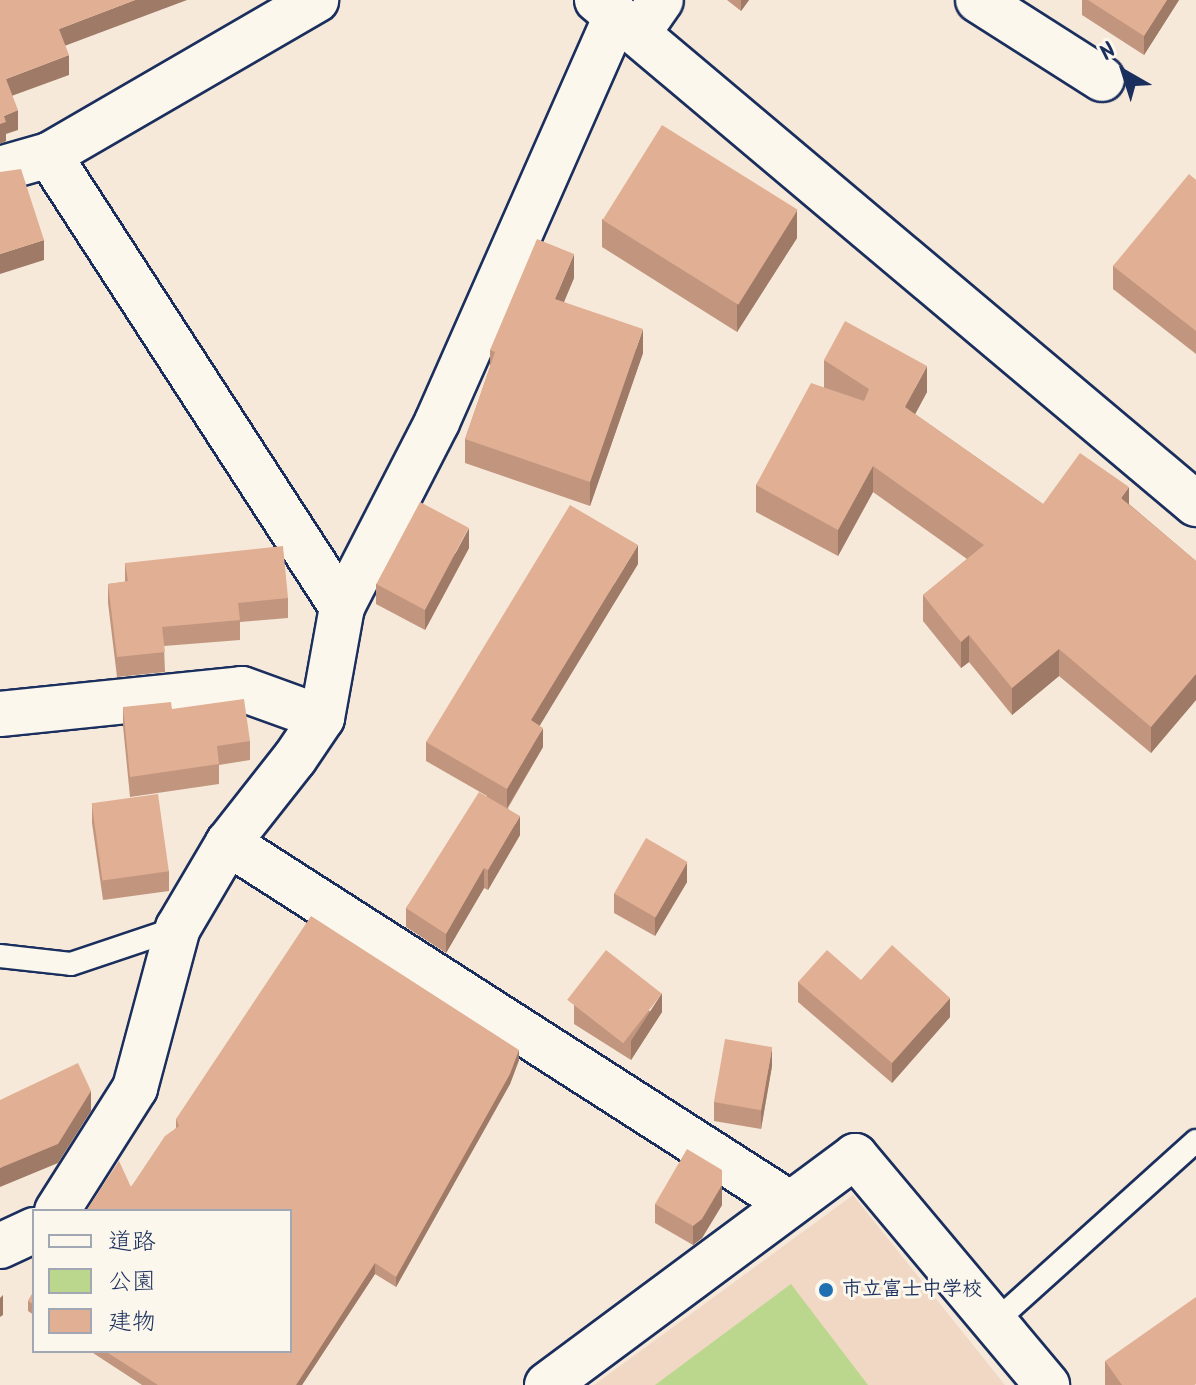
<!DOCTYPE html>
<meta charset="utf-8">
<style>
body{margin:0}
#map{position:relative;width:1196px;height:1385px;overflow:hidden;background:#f6e9da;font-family:Kalam,"Klee One",sans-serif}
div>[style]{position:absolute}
.built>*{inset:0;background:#f0d8c5}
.green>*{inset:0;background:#bbd78e}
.roads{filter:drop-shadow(2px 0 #1b2f5e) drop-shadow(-2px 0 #1b2f5e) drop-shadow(0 2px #1b2f5e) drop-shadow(0 -2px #1b2f5e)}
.lane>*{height:22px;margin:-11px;padding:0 11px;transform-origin:11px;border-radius:11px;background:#fbf7ec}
.street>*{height:44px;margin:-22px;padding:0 22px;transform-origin:22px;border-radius:22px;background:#fbf7ec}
.secondary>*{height:44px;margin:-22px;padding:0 22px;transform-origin:22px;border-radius:22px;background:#fbf7ec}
.wall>*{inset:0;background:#c2967e}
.shaded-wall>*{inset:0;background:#9e7a67}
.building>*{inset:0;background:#e1af93;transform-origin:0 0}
.dots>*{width:22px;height:22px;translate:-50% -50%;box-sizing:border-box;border:4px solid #fbf7ec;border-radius:50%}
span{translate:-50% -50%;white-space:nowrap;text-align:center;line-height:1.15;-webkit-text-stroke:6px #fbf7ec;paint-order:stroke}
.poi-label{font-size:20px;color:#1b2f5e;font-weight:700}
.left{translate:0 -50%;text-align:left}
.legend{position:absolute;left:32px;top:1209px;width:260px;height:144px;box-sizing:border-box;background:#fbf7ec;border:2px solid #a1a7b3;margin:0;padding:10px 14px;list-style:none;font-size:24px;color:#1b2f5e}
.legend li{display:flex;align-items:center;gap:16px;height:40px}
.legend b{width:40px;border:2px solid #a1a7b3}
.north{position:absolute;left:1084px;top:32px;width:80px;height:80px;-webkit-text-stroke:6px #fbf7ec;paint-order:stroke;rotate:321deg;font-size:22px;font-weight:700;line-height:32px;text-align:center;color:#1b2f5e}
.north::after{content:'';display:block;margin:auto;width:28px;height:36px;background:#1b2f5e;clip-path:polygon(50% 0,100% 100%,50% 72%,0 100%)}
</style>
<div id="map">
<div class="built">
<div style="clip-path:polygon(853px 1195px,1005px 1385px,594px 1385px)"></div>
</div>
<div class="green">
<div style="clip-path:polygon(791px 1284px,868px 1385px,655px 1385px)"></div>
</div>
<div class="roads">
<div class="lane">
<div style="left:0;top:956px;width:71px;rotate:6.4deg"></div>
<div style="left:71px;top:964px;width:113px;rotate:-18.6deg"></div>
<div style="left:996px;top:1321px;width:269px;rotate:-42deg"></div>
</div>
<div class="street">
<div style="left:978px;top:0;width:147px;rotate:32.5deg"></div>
<div style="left:638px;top:33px;width:40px;rotate:-55.1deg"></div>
<div style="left:49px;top:155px;width:539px;rotate:57.05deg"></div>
<div style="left:0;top:169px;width:51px;rotate:-15.9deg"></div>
<div style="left:49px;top:155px;width:309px;rotate:-30.1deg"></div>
<div style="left:0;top:714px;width:243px;rotate:-5.9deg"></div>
<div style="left:242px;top:689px;width:85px;rotate:19.9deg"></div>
<div style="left:228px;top:843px;width:667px;rotate:32.69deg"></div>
<div style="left:57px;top:1211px;width:146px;rotate:-57.6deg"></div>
<div style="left:135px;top:1088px;width:166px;rotate:-75deg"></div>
<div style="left:178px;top:928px;width:99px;rotate:-59.5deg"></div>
<div style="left:228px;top:843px;width:108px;rotate:-51.8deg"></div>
<div style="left:295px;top:758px;width:48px;rotate:-56deg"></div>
<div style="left:322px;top:718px;width:113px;rotate:-79.8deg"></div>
<div style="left:342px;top:607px;width:208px;rotate:-62.8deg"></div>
<div style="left:437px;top:422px;width:444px;rotate:-66.2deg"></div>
<div style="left:0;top:1246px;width:38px;rotate:-25deg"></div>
<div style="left:547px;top:1385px;width:384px;rotate:-36.6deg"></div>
<div style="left:855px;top:1156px;width:299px;rotate:50deg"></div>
</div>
<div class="secondary">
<div style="left:597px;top:0;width:783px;rotate:40.08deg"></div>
</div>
</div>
<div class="wall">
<div style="clip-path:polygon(727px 0,749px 0,741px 11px)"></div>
<div style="clip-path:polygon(1082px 0,1179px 0,1144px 55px,1082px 15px)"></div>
<div style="clip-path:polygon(1196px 180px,1196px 354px,1113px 289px,1113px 266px)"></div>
<div style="clip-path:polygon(602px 219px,797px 238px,737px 332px,602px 247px)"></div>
<div style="clip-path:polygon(574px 278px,564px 302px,643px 353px,590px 506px,465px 463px,465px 439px,490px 367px,490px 350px)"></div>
<div style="clip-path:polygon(824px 360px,927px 392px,915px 414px,1043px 504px,1129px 504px,1196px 561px,1196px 700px,1151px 753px,1059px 676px,1012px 715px,969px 662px,961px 668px,923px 621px,923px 595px,967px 559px,873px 492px,838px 556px,756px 512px,756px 485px,824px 387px)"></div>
<div style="clip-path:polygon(469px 548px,425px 630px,376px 604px,376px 584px)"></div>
<div style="clip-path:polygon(125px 563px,288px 598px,288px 618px,240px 622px,240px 640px,164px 646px,165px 672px,117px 677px,108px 603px,108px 584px,125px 582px)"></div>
<div style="clip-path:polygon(638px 564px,539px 726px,543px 747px,508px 808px,520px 835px,488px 890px,484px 888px,446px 953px,406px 927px,406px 908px,487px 796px,426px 761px,426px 742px)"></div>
<div style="clip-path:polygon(123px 707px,172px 709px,250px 741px,250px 760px,219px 765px,219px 784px,130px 797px,123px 726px)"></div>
<div style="clip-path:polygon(92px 804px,169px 871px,169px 891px,103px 900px,92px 823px)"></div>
<div style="clip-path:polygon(687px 882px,655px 936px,614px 913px,614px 893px)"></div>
<div style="clip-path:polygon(798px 982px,950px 1017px,892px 1083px,798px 1002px)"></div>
<div style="clip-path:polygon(574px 1004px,662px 1012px,631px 1060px,574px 1024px)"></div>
<div style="clip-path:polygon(519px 1060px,510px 1084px,396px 1287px,375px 1274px,302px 1385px,142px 1385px,90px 1351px,290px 1351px,131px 1187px,176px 1128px,176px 1119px)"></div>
<div style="clip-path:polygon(772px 1066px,761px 1129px,714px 1121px,714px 1102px)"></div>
<div style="clip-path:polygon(655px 1204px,722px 1205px,702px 1238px,693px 1245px,655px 1223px)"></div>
<div style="clip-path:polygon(34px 1291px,34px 1315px,28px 1311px,28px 1301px)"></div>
<div style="clip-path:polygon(1105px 1361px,1196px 1385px,1105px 1385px)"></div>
</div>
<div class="shaded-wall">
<div style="clip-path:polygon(135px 0,187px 0,59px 48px,59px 29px)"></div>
<div style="clip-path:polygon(741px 0,749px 0,741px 11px)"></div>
<div style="clip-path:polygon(1167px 0,1179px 0,1144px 55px,1144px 36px)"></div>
<div style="clip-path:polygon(69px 55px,69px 75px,6px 98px,6px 79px)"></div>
<div style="clip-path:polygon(18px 110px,18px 130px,6px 134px,6px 141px,0 144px,0 124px,4px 116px)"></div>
<div style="clip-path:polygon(797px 210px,797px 238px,737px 332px,737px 304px)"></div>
<div style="clip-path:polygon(44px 240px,44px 260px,0 274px,0 254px)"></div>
<div style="clip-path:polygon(574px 254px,574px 278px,555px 323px,555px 299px)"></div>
<div style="clip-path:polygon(643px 329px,643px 353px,590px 506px,590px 482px)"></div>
<div style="clip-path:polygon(927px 366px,927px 392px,905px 433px,905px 407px)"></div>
<div style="clip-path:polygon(873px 466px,873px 492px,838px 556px,838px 530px)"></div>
<div style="clip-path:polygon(1129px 487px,1129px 514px,1121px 498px)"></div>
<div style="clip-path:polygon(469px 528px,469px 548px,425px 630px,425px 610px)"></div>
<div style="clip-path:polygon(638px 545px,638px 564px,531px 740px,531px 720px)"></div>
<div style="clip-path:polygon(969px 635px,969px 662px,961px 668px,961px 642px)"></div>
<div style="clip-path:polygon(1059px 649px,1059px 676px,1012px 715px,1012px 688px)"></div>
<div style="clip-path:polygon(1196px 674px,1196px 700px,1151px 753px,1151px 727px)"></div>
<div style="clip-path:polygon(543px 728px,543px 747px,507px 808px,507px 789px)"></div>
<div style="clip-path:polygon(520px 816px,520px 835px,488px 890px,488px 870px)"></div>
<div style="clip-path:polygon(687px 862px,687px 882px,655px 936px,655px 917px)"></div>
<div style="clip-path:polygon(484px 868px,484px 888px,446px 953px,446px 934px)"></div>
<div style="clip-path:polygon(662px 993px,662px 1012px,631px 1060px,631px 1041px)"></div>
<div style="clip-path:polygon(950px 998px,950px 1017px,892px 1083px,892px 1063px)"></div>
<div style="clip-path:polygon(772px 1047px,772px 1066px,761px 1129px,761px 1110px)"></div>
<div style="clip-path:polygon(519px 1050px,519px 1060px,510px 1084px,396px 1287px,396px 1277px)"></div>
<div style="clip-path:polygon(91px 1091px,91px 1111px,58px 1163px,0 1187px,0 1168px)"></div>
<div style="clip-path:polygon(722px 1185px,722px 1205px,702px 1238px,693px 1245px,693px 1226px)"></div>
<div style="clip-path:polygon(375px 1263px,375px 1274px,302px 1385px,296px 1385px)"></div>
<div style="clip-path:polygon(3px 1295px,3px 1315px,0 1317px,0 1298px)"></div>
</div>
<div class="building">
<div style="clip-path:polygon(0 0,135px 0,59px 29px,69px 55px,6px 79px,18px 110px,4px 116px,6px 122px,0 124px)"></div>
<div style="clip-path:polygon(1088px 0,1167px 0,1144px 36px)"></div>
<div style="left:662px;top:125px;width:160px;height:112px;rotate:32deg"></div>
<div style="clip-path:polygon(21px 169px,44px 240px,0 254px,0 172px)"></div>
<div style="clip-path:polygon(1189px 174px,1196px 180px,1196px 331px,1113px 266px)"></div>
<div style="clip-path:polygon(537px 239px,574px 254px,555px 299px,643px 329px,590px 482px,465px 439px,495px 352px,490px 350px)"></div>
<div style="clip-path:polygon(845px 321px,927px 366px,905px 407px,1043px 504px,1080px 453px,1129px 487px,1121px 498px,1196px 561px,1196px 674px,1151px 727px,1059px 649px,1012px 688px,969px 635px,961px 642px,923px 595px,984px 545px,873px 466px,838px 530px,756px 485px,811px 383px,864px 401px,869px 389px,824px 360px)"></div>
<div style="left:420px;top:502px;width:55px;height:93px;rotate:28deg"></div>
<div style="clip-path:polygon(570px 505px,638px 545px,531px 720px,543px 728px,507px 789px,426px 742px)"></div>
<div style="clip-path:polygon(283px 546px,288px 598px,238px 603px,240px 620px,162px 627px,165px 652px,117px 657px,108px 584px,128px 581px,125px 563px)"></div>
<div style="clip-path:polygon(244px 699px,250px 741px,217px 746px,219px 764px,130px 777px,123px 707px,171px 702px,172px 709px)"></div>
<div style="clip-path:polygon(479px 792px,520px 816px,488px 870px,484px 868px,446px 934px,406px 908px)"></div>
<div style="left:158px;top:794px;width:78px;height:67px;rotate:82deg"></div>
<div style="left:646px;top:838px;width:48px;height:64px;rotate:30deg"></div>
<div style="clip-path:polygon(311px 916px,519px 1050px,510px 1074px,396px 1277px,375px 1263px,296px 1385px,158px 1385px,105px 1351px,290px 1351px,290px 1211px,86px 1211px,119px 1161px,131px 1187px,165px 1136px,179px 1126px,176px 1119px)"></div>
<div style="clip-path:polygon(892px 945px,950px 998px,892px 1063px,798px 982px,827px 950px,861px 980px)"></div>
<div style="left:606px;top:950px;width:71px;height:63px;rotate:38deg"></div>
<div style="left:725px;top:1039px;width:48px;height:64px;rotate:10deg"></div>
<div style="clip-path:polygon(78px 1063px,91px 1091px,58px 1144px,0 1168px,0 1100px)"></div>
<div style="clip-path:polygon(687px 1149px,722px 1170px,722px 1185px,702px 1219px,693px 1226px,655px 1204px)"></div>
<div style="clip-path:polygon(34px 1291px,34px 1305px,28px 1301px)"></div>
<div style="clip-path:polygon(1196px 1297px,1196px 1384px,1194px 1385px,1122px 1385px,1105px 1361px)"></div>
</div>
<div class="dots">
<div style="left:826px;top:1290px;background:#1f6fb2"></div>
</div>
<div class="poi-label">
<span class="left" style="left:842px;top:1290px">市立富士中学校</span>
</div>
<ul class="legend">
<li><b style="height:10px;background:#fbf7ec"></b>道路</li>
<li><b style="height:22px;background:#bbd78e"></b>公園</li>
<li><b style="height:22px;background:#e1af93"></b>建物</li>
</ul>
<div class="north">N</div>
</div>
